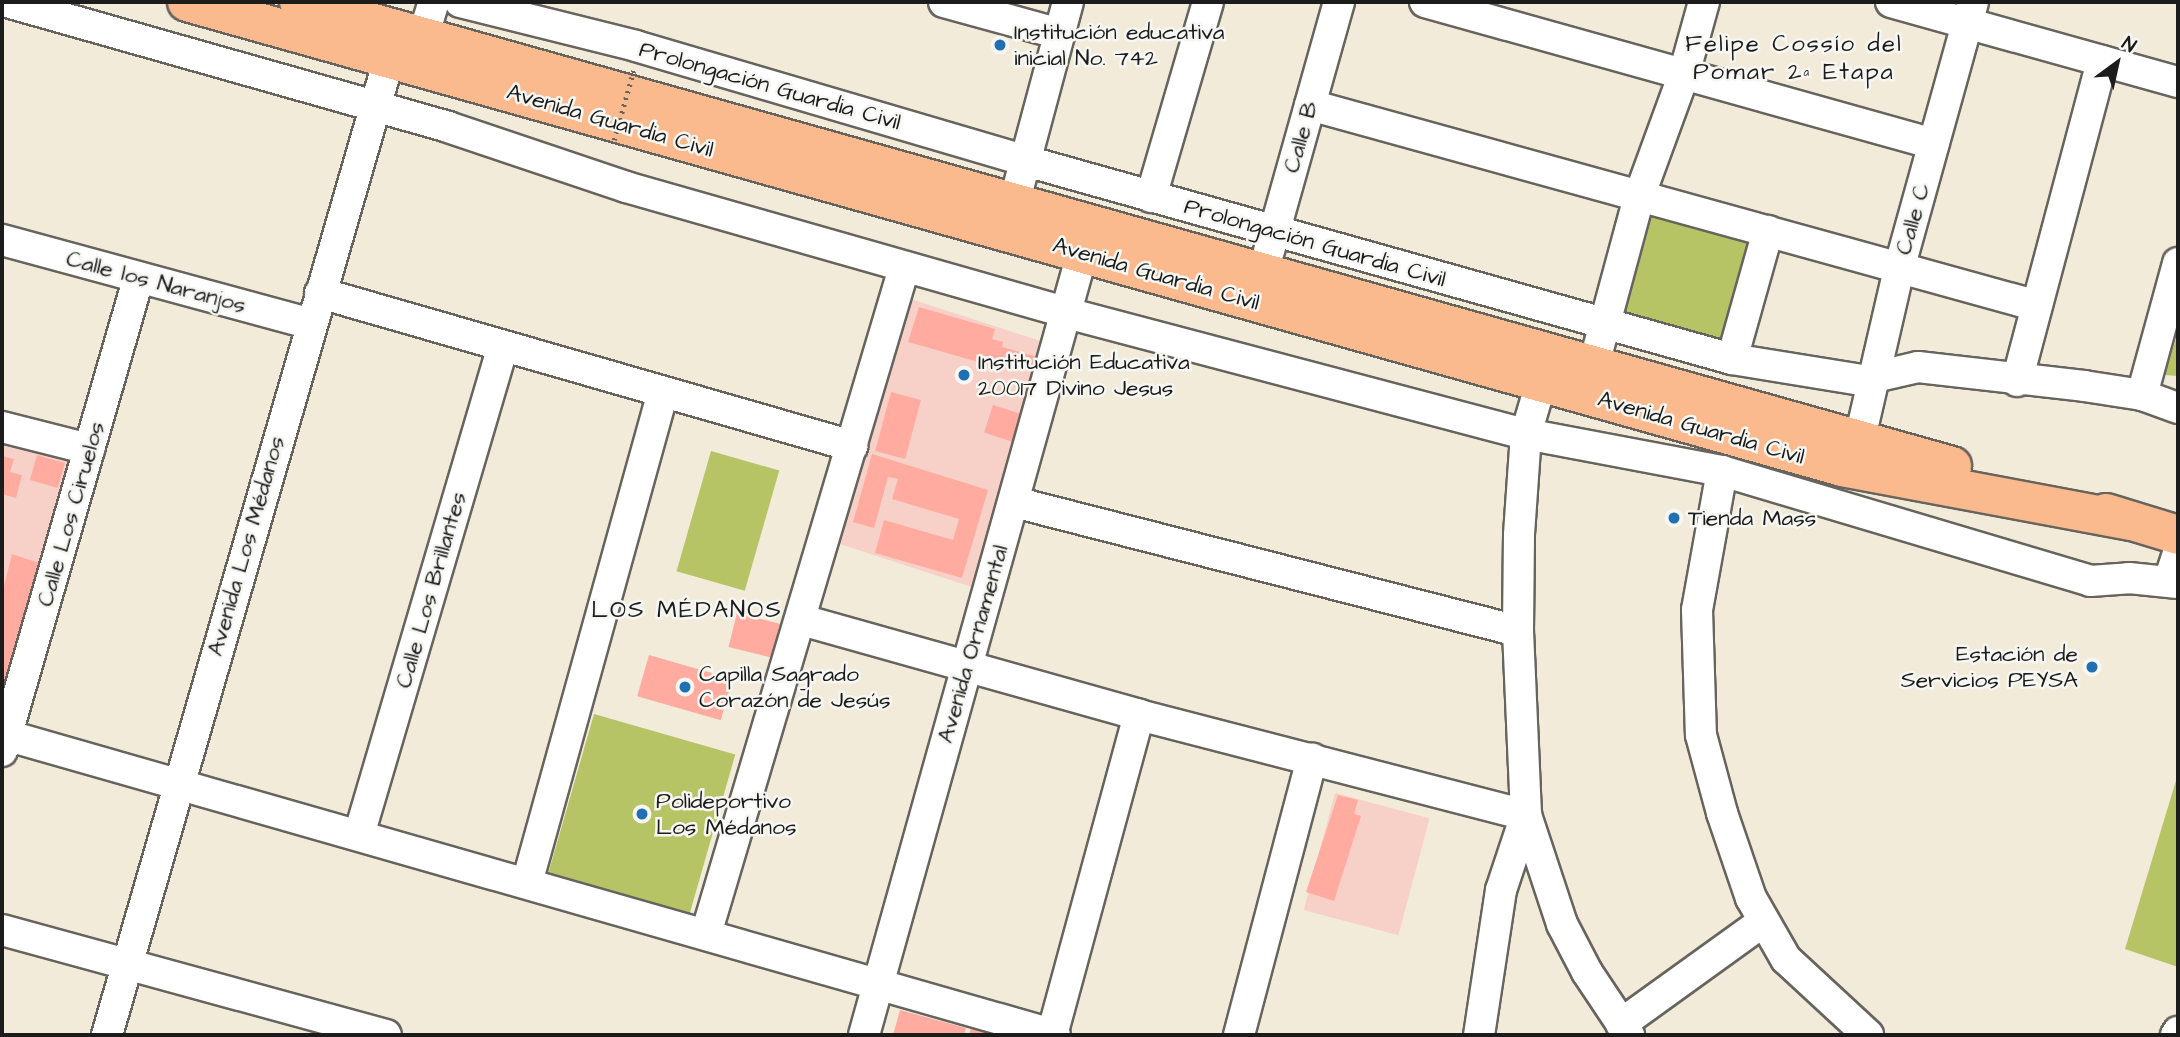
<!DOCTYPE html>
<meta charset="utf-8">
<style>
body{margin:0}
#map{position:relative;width:2180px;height:1037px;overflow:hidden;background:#f2ebd9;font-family:"Architects Daughter",sans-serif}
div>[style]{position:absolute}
.built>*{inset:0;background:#f7d1c8;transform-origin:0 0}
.green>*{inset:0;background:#b6c466;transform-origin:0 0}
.building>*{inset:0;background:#ffab9f;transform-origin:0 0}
.roads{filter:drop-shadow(2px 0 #67645e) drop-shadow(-2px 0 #67645e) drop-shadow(0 2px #67645e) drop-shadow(0 -2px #67645e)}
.minor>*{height:30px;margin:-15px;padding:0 15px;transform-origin:15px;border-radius:15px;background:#fff}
.highway>*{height:38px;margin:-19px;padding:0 19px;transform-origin:19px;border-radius:19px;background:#fbba8d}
.path-bridge>*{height:4.5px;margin-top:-2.25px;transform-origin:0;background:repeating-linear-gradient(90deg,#67645e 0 2px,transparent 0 7px)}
.dots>*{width:19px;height:19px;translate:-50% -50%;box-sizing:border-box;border:4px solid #f6f6f2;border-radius:50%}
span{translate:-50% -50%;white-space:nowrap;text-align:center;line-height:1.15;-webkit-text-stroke:5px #f6f6f2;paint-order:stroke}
.poi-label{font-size:23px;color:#1c1c1c}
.left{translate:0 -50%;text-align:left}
.right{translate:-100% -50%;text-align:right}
.street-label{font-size:23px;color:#1c1c1c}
.neighbourhood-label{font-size:24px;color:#1c1c1c;letter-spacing:2px}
.frame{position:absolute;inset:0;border:4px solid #1c1c1c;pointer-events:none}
.north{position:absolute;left:2082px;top:28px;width:70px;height:70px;-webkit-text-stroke:5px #f6f6f2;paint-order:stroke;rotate:33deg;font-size:19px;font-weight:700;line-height:28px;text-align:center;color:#1c1c1c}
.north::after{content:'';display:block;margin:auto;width:24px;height:32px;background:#1c1c1c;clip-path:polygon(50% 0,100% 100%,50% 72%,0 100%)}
</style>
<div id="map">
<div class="built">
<div style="left:911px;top:299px;width:146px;height:255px;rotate:18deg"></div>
<div style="clip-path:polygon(2px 443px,69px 461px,2px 695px)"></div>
<div style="left:1335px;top:793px;width:98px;height:121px;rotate:15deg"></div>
</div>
<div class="green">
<div style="left:1653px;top:210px;width:107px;height:114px;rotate:16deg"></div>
<div style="clip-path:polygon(2178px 332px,2178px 376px,2165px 375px)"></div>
<div style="left:711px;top:451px;width:71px;height:125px;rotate:16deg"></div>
<div style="left:594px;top:714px;width:147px;height:166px;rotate:16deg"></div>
<div style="clip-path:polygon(2178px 774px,2178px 967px,2125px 949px)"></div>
</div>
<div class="building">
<div style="clip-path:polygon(919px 307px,995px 329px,992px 339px,1003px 342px,1002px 347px,1038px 357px,1033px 371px,998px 361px,996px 367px,908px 342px)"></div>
<div style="left:891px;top:392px;width:31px;height:61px;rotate:15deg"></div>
<div style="left:993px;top:405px;width:33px;height:29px;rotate:18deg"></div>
<div style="clip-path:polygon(872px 454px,988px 490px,962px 578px,875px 553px,884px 520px,953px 540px,959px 519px,892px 499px,898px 479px,888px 477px,874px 528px,853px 522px)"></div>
<div style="left:37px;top:455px;width:29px;height:26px;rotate:16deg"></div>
<div style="clip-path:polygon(2px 456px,14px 459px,10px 472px,22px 475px,16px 498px,2px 494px)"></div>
<div style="clip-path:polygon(12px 554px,39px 563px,3px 692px,2px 594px)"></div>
<div style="left:737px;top:613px;width:44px;height:35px;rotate:14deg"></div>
<div style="left:649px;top:655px;width:87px;height:43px;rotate:16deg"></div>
<div style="clip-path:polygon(1338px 795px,1358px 800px,1354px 814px,1361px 816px,1334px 901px,1306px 892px)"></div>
<div style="clip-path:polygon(900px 1010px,966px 1028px,964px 1035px,893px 1035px)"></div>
<div style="clip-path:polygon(971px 1027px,994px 1035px,969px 1035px)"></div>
</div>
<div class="roads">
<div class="minor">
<div style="left:7px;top:2px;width:458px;rotate:15.8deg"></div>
<div style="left:448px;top:127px;width:188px;rotate:18.6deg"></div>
<div style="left:626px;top:187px;width:459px;rotate:15.9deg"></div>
<div style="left:1067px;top:313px;width:475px;rotate:14.8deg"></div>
<div style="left:1526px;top:434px;width:199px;rotate:10.7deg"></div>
<div style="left:1722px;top:471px;width:384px;rotate:16.6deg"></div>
<div style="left:2090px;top:581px;width:39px;rotate:-4deg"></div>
<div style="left:2129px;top:578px;width:49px;rotate:5.8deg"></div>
<div style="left:460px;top:2px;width:181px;rotate:14deg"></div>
<div style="left:636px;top:46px;width:407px;rotate:16.4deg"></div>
<div style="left:1026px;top:161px;width:733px;rotate:15.67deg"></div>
<div style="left:1732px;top:359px;width:132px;rotate:9.2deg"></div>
<div style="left:1862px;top:380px;width:57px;rotate:-13.1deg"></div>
<div style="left:1918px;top:367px;width:167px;rotate:6.5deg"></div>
<div style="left:2084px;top:386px;width:59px;rotate:8.8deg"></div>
<div style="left:2142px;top:395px;width:38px;rotate:20deg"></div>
<div style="left:944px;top:2px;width:120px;rotate:15.4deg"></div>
<div style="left:1425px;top:2px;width:528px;rotate:15.59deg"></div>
<div style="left:1891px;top:2px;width:298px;rotate:15.6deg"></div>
<div style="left:423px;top:37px;width:37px;rotate:-73deg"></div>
<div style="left:1310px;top:105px;width:751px;rotate:15.44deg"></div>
<div style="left:1151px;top:197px;width:203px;rotate:-73.7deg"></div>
<div style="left:1009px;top:222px;width:228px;rotate:-75deg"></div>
<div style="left:2px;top:240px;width:320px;rotate:15.2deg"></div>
<div style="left:1269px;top:251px;width:259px;rotate:-74.3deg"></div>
<div style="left:320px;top:293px;width:554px;rotate:16.04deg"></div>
<div style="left:1732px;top:359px;width:133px;rotate:-74.3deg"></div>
<div style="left:1594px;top:364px;width:173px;rotate:-74.9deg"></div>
<div style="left:1639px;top:197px;width:131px;rotate:-69.9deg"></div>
<div style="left:1684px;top:74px;width:75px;rotate:-74.5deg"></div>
<div style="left:2017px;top:381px;width:331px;rotate:-75.1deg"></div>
<div style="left:1541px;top:383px;width:53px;rotate:106.4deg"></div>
<div style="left:1526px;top:434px;width:101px;rotate:94deg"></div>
<div style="left:1519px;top:535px;width:96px;rotate:90.6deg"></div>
<div style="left:1518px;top:631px;width:184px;rotate:87.5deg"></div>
<div style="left:1526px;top:815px;width:115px;rotate:71.7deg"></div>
<div style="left:1562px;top:924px;width:54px;rotate:62.5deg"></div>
<div style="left:1587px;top:972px;width:76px;rotate:56.3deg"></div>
<div style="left:2142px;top:395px;width:137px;rotate:-74.7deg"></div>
<div style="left:2px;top:427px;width:90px;rotate:14.2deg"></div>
<div style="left:1860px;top:438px;width:173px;rotate:-77deg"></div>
<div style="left:1899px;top:269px;width:277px;rotate:-74.5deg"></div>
<div style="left:1722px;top:471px;width:141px;rotate:100.2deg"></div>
<div style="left:1697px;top:610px;width:125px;rotate:88.2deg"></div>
<div style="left:1701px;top:735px;width:81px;rotate:74.9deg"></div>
<div style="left:1722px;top:813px;width:90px;rotate:71.2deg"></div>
<div style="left:1751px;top:898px;width:70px;rotate:60.2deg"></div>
<div style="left:1786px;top:959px;width:112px;rotate:42.8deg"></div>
<div style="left:1014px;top:502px;width:520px;rotate:14.36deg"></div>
<div style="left:2169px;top:581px;width:29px;rotate:-72deg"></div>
<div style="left:802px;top:620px;width:350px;rotate:15.7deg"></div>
<div style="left:1139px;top:715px;width:400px;rotate:14.5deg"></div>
<div style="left:1526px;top:815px;width:79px;rotate:108.4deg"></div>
<div style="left:1501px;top:890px;width:147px;rotate:98.6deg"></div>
<div style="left:2px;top:734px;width:1095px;rotate:15.95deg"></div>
<div style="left:2px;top:751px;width:493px;rotate:-73.9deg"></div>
<div style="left:359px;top:835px;width:510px;rotate:-73.59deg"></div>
<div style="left:527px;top:883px;width:509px;rotate:-74.52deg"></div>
<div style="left:2px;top:930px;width:398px;rotate:15.3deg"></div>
<div style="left:706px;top:934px;width:695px;rotate:-73.44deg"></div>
<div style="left:1621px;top:1024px;width:176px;rotate:-35.8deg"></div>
<div style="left:107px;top:1035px;width:1016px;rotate:-73.88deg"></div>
<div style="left:864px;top:1035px;width:811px;rotate:-74.4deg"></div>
<div style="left:1052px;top:1035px;width:332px;rotate:-74.8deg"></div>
<div style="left:1239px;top:1035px;width:286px;rotate:-75.2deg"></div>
<div style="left:2176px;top:1035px;width:4px;rotate:-56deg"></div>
</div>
<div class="highway">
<div style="left:187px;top:2px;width:1719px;rotate:15.69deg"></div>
<div style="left:1842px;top:467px;width:294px;rotate:10.6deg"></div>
<div style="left:299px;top:2px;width:1717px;rotate:15.68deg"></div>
<div style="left:2106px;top:513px;width:75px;rotate:17deg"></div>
</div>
</div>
<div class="path-bridge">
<div style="left:614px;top:140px;width:74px;rotate:-74.3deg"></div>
</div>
<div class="dots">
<div style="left:1000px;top:45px;background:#1f6fb2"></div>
<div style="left:964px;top:375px;background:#1f6fb2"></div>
<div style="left:1674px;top:518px;background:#1f6fb2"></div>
<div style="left:2092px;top:667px;background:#1f6fb2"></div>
<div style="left:685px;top:687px;background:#1f6fb2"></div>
<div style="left:642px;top:814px;background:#1f6fb2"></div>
</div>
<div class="poi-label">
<span class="left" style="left:1014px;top:45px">Institución educativa<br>inicial No. 742</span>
<span class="left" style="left:978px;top:375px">Institución Educativa<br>20017 Divino Jesus</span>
<span class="left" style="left:1688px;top:518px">Tienda Mass</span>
<span class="right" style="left:2078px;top:667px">Estación de<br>Servicios PEYSA</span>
<span class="left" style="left:699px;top:687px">Capilla Sagrado<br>Corazón de Jesús</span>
<span class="left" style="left:656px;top:814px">Polideportivo<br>Los Médanos</span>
</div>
<div class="street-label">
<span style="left:770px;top:86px;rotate:16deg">Prolongación Guardia Civil</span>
<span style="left:610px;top:121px;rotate:16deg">Avenida Guardia Civil</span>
<span style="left:1301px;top:137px;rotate:-74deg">Calle B</span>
<span style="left:1913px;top:219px;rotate:-74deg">Calle C</span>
<span style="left:1315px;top:243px;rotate:16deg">Prolongación Guardia Civil</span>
<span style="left:1156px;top:274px;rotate:16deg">Avenida Guardia Civil</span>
<span style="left:156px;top:282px;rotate:15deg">Calle los Naranjos</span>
<span style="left:1701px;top:428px;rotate:16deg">Avenida Guardia Civil</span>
<span style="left:71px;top:514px;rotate:-74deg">Calle Los Ciruelos</span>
<span style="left:246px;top:546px;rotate:-74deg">Avenida Los Médanos</span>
<span style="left:431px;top:590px;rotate:-74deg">Calle Los Brillantes</span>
<span style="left:973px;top:644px;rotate:-74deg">Avenida Ornamental</span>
</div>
<div class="neighbourhood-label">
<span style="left:1794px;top:59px">Felipe Cossío del<br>Pomar 2ª Etapa</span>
<span style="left:687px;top:611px">LOS MÉDANOS</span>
</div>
<div class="frame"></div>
<div class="north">N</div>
</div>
